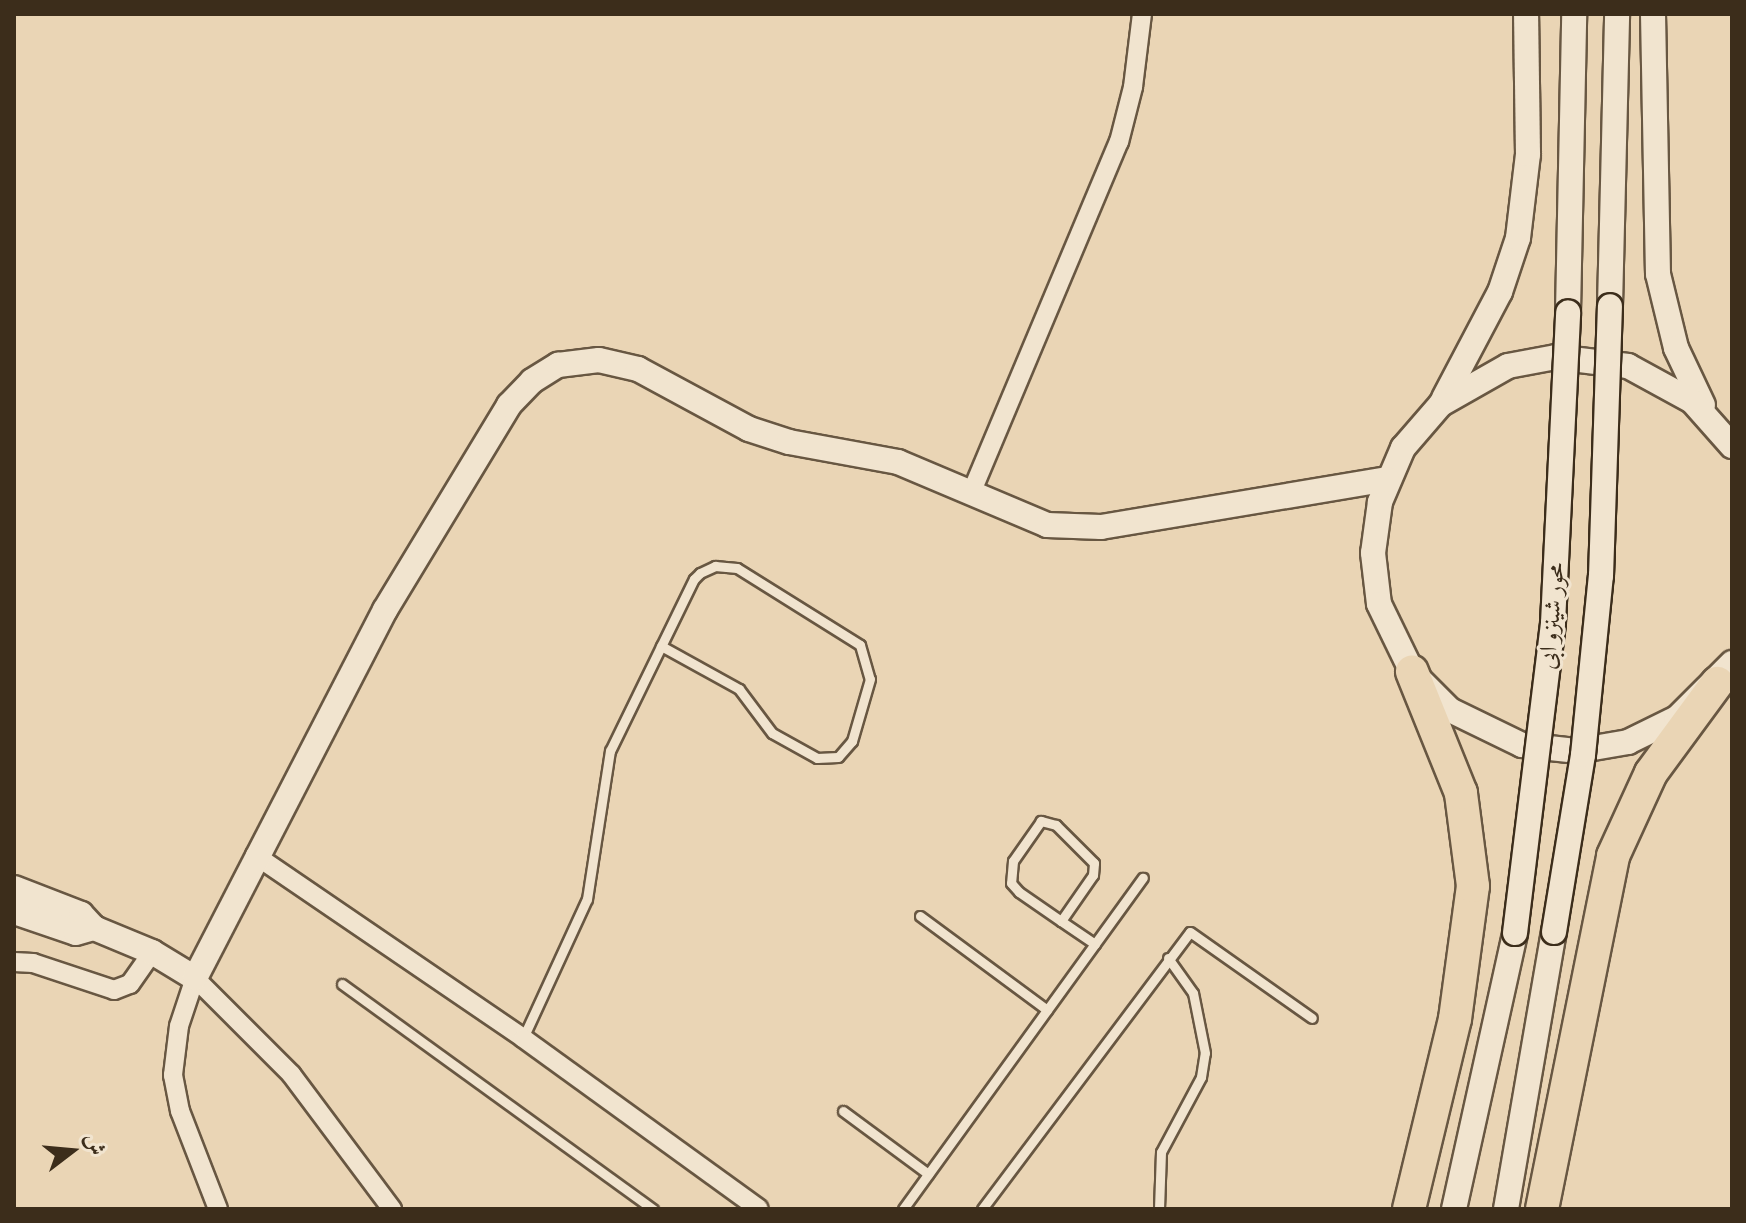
<!DOCTYPE html>
<meta charset="utf-8">
<style>
body{margin:0}
#map{position:relative;width:1746px;height:1223px;overflow:hidden;background:#ead5b5;font-family:Alegreya,Amiri,serif}
div>[style]{position:absolute}
.roads{filter:drop-shadow(2px 0 #685742) drop-shadow(-2px 0 #685742) drop-shadow(0 2px #685742) drop-shadow(0 -2px #685742)}
.lane>*{height:9px;margin:-4.5px;padding:0 4.5px;transform-origin:4.5px;border-radius:4.5px;background:#f1e4cf}
.street>*{height:18px;margin:-9px;padding:0 9px;transform-origin:9px;border-radius:9px;background:#f1e4cf}
.secondary>*{height:24px;margin:-12px;padding:0 12px;transform-origin:12px;border-radius:12px;background:#f1e4cf}
.highway>*{height:32px;margin:-16px;padding:0 16px;transform-origin:16px;border-radius:16px;background:#ead5b5}
.bridges{filter:drop-shadow(2px 0 #3c2d1b) drop-shadow(-2px 0 #3c2d1b) drop-shadow(0 2px #3c2d1b) drop-shadow(0 -2px #3c2d1b)}
.secondary-bridge>*{height:24px;margin:-12px;padding:0 12px;transform-origin:12px;border-radius:12px;background:#f1e4cf}
span{translate:-50% -50%;white-space:nowrap;text-align:center;line-height:1.15;-webkit-text-stroke:6px #f1e4cf;paint-order:stroke}
.street-label{font-size:24px;color:#3c2d1b}
.frame{position:absolute;inset:0;border:16px solid #3c2d1b;pointer-events:none}
.north{position:absolute;left:32px;top:1111px;width:80px;height:80px;-webkit-text-stroke:6px #f1e4cf;paint-order:stroke;rotate:74deg;font-size:22px;font-weight:700;line-height:32px;text-align:center;color:#3c2d1b}
.north::after{content:'';display:block;margin:auto;width:28px;height:36px;background:#3c2d1b;clip-path:polygon(50% 0,100% 100%,50% 72%,0 100%)}
</style>
<div id="map">
<div class="roads">
<div class="lane">
<div style="left:920px;top:916px;width:158px;rotate:36.5deg"></div>
<div style="left:1061px;top:921px;width:56px;rotate:-55.2deg"></div>
<div style="left:1093px;top:875px;width:12px;rotate:-85deg"></div>
<div style="left:1094px;top:863px;width:54px;rotate:-135deg"></div>
<div style="left:1056px;top:825px;width:16px;rotate:-165deg"></div>
<div style="left:1041px;top:821px;width:49px;rotate:125deg"></div>
<div style="left:1013px;top:861px;width:22px;rotate:95deg"></div>
<div style="left:1011px;top:883px;width:12px;rotate:48deg"></div>
<div style="left:1019px;top:892px;width:51px;rotate:34.6deg"></div>
<div style="left:1061px;top:921px;width:41px;rotate:34.1deg"></div>
<div style="left:342px;top:984px;width:384px;rotate:35.9deg"></div>
<div style="left:523px;top:1038px;width:153px;rotate:-65.3deg"></div>
<div style="left:587px;top:899px;width:150px;rotate:-81.2deg"></div>
<div style="left:610px;top:751px;width:191px;rotate:-64deg"></div>
<div style="left:694px;top:579px;width:8px;rotate:-45deg"></div>
<div style="left:700px;top:573px;width:17px;rotate:-25deg"></div>
<div style="left:715px;top:566px;width:22px;rotate:5deg"></div>
<div style="left:737px;top:568px;width:145px;rotate:32deg"></div>
<div style="left:860px;top:645px;width:35px;rotate:74deg"></div>
<div style="left:870px;top:679px;width:65px;rotate:106.2deg"></div>
<div style="left:852px;top:741px;width:21px;rotate:131deg"></div>
<div style="left:838px;top:757px;width:21px;rotate:177deg"></div>
<div style="left:817px;top:758px;width:51px;rotate:-150.9deg"></div>
<div style="left:772px;top:733px;width:55px;rotate:-126.9deg"></div>
<div style="left:739px;top:689px;width:89px;rotate:-151.1deg"></div>
<div style="left:843px;top:1111px;width:106px;rotate:36.5deg"></div>
<div style="left:903px;top:1209px;width:409px;rotate:-54.1deg"></div>
<div style="left:982px;top:1209px;width:346px;rotate:-53.1deg"></div>
<div style="left:1190px;top:932px;width:149px;rotate:35.2deg"></div>
<div style="left:1159px;top:1209px;width:57px;rotate:-88deg"></div>
<div style="left:1161px;top:1152px;width:85px;rotate:-61.9deg"></div>
<div style="left:1201px;top:1077px;width:24px;rotate:-81deg"></div>
<div style="left:1205px;top:1053px;width:61px;rotate:-101.3deg"></div>
<div style="left:1193px;top:993px;width:43px;rotate:-125.5deg"></div>
</div>
<div class="street">
<div style="left:972px;top:491px;width:379px;rotate:-67.2deg"></div>
<div style="left:1119px;top:142px;width:57px;rotate:-75.7deg"></div>
<div style="left:1133px;top:87px;width:74px;rotate:-83deg"></div>
<div style="left:255px;top:855px;width:325px;rotate:34.3deg"></div>
<div style="left:523px;top:1038px;width:291px;rotate:35.9deg"></div>
<div style="left:14px;top:962px;width:19px;rotate:3deg"></div>
<div style="left:33px;top:963px;width:85px;rotate:18.4deg"></div>
<div style="left:114px;top:990px;width:17px;rotate:-21deg"></div>
<div style="left:130px;top:984px;width:39px;rotate:-55deg"></div>
<div style="left:218px;top:1209px;width:105px;rotate:-111.2deg"></div>
<div style="left:180px;top:1111px;width:37px;rotate:-101deg"></div>
<div style="left:173px;top:1075px;width:49px;rotate:-83deg"></div>
<div style="left:179px;top:1026px;width:51px;rotate:-71.6deg"></div>
<div style="left:195px;top:978px;width:136px;rotate:45deg"></div>
<div style="left:291px;top:1074px;width:169px;rotate:53.2deg"></div>
</div>
<div class="secondary">
<div style="left:1653px;top:14px;width:260px;rotate:88.9deg"></div>
<div style="left:1658px;top:274px;width:76px;rotate:76.3deg"></div>
<div style="left:1676px;top:348px;width:63px;rotate:64.7deg"></div>
<div style="left:1610px;top:306px;width:292px;rotate:-88.6deg"></div>
<div style="left:1568px;top:312px;width:298px;rotate:-88.8deg"></div>
<div style="left:1444px;top:398px;width:120px;rotate:-62.2deg"></div>
<div style="left:1500px;top:292px;width:57px;rotate:-71.6deg"></div>
<div style="left:1518px;top:238px;width:85px;rotate:-83.2deg"></div>
<div style="left:1528px;top:154px;width:140px;rotate:-90.8deg"></div>
<div style="left:1732px;top:446px;width:60px;rotate:-131.6deg"></div>
<div style="left:1692px;top:401px;width:73px;rotate:-151.3deg"></div>
<div style="left:1628px;top:366px;width:73px;rotate:-172.9deg"></div>
<div style="left:1556px;top:357px;width:49px;rotate:169.4deg"></div>
<div style="left:1508px;top:366px;width:77px;rotate:150.4deg"></div>
<div style="left:1441px;top:404px;width:58px;rotate:130.8deg"></div>
<div style="left:1403px;top:448px;width:59px;rotate:113.1deg"></div>
<div style="left:1380px;top:502px;width:51px;rotate:97.8deg"></div>
<div style="left:1373px;top:553px;width:51px;rotate:83.3deg"></div>
<div style="left:1379px;top:604px;width:76px;rotate:64.1deg"></div>
<div style="left:1412px;top:672px;width:54px;rotate:45deg"></div>
<div style="left:1450px;top:710px;width:80px;rotate:25.9deg"></div>
<div style="left:1522px;top:745px;width:54px;rotate:6.3deg"></div>
<div style="left:1576px;top:751px;width:53px;rotate:-9.8deg"></div>
<div style="left:1628px;top:742px;width:55px;rotate:-26.1deg"></div>
<div style="left:1677px;top:718px;width:78px;rotate:-45deg"></div>
<div style="left:14px;top:888px;width:72px;rotate:21.2deg"></div>
<div style="left:81px;top:914px;width:19px;rotate:47deg"></div>
<div style="left:94px;top:928px;width:63px;rotate:22.5deg"></div>
<div style="left:152px;top:952px;width:50px;rotate:31.2deg"></div>
<div style="left:195px;top:978px;width:414px;rotate:-62.7deg"></div>
<div style="left:385px;top:610px;width:240px;rotate:-58.8deg"></div>
<div style="left:509px;top:405px;width:33px;rotate:-46deg"></div>
<div style="left:532px;top:381px;width:31px;rotate:-32deg"></div>
<div style="left:558px;top:365px;width:41px;rotate:-7deg"></div>
<div style="left:599px;top:360px;width:40px;rotate:13deg"></div>
<div style="left:638px;top:369px;width:126px;rotate:28.4deg"></div>
<div style="left:749px;top:429px;width:42px;rotate:18deg"></div>
<div style="left:789px;top:442px;width:111px;rotate:10.4deg"></div>
<div style="left:898px;top:462px;width:162px;rotate:22.9deg"></div>
<div style="left:1047px;top:525px;width:54px;rotate:2.1deg"></div>
<div style="left:1101px;top:527px;width:290px;rotate:-9.5deg"></div>
<div style="left:14px;top:912px;width:65px;rotate:18.7deg"></div>
<div style="left:76px;top:933px;width:19px;rotate:-16deg"></div>
<div style="left:1454px;top:1209px;width:283px;rotate:-77.5deg"></div>
<div style="left:1506px;top:1209px;width:281px;rotate:-80.2deg"></div>
</div>
<div class="highway">
<div style="left:1409px;top:1209px;width:195px;rotate:-76.4deg"></div>
<div style="left:1455px;top:1019px;width:134px;rotate:-82.3deg"></div>
<div style="left:1473px;top:886px;width:94px;rotate:-97.4deg"></div>
<div style="left:1461px;top:793px;width:131px;rotate:-112deg"></div>
<div style="left:1542px;top:1209px;width:360px;rotate:-78.6deg"></div>
<div style="left:1613px;top:856px;width:91px;rotate:-65.4deg"></div>
<div style="left:1651px;top:773px;width:112px;rotate:-53.7deg"></div>
</div>
</div>
<div class="bridges">
<div class="secondary-bridge">
<div style="left:1554px;top:932px;width:179px;rotate:-80.7deg"></div>
<div style="left:1583px;top:755px;width:180px;rotate:-84.3deg"></div>
<div style="left:1601px;top:576px;width:270px;rotate:-88.1deg"></div>
<div style="left:1515px;top:933px;width:312px;rotate:-83deg"></div>
<div style="left:1553px;top:623px;width:311px;rotate:-87.2deg"></div>
</div>
</div>
<div class="street-label">
<span style="left:1552px;top:616px;rotate:-85deg">محور شينزو ابى</span>
</div>
<div class="frame"></div>
<div class="north">ش</div>
</div>
